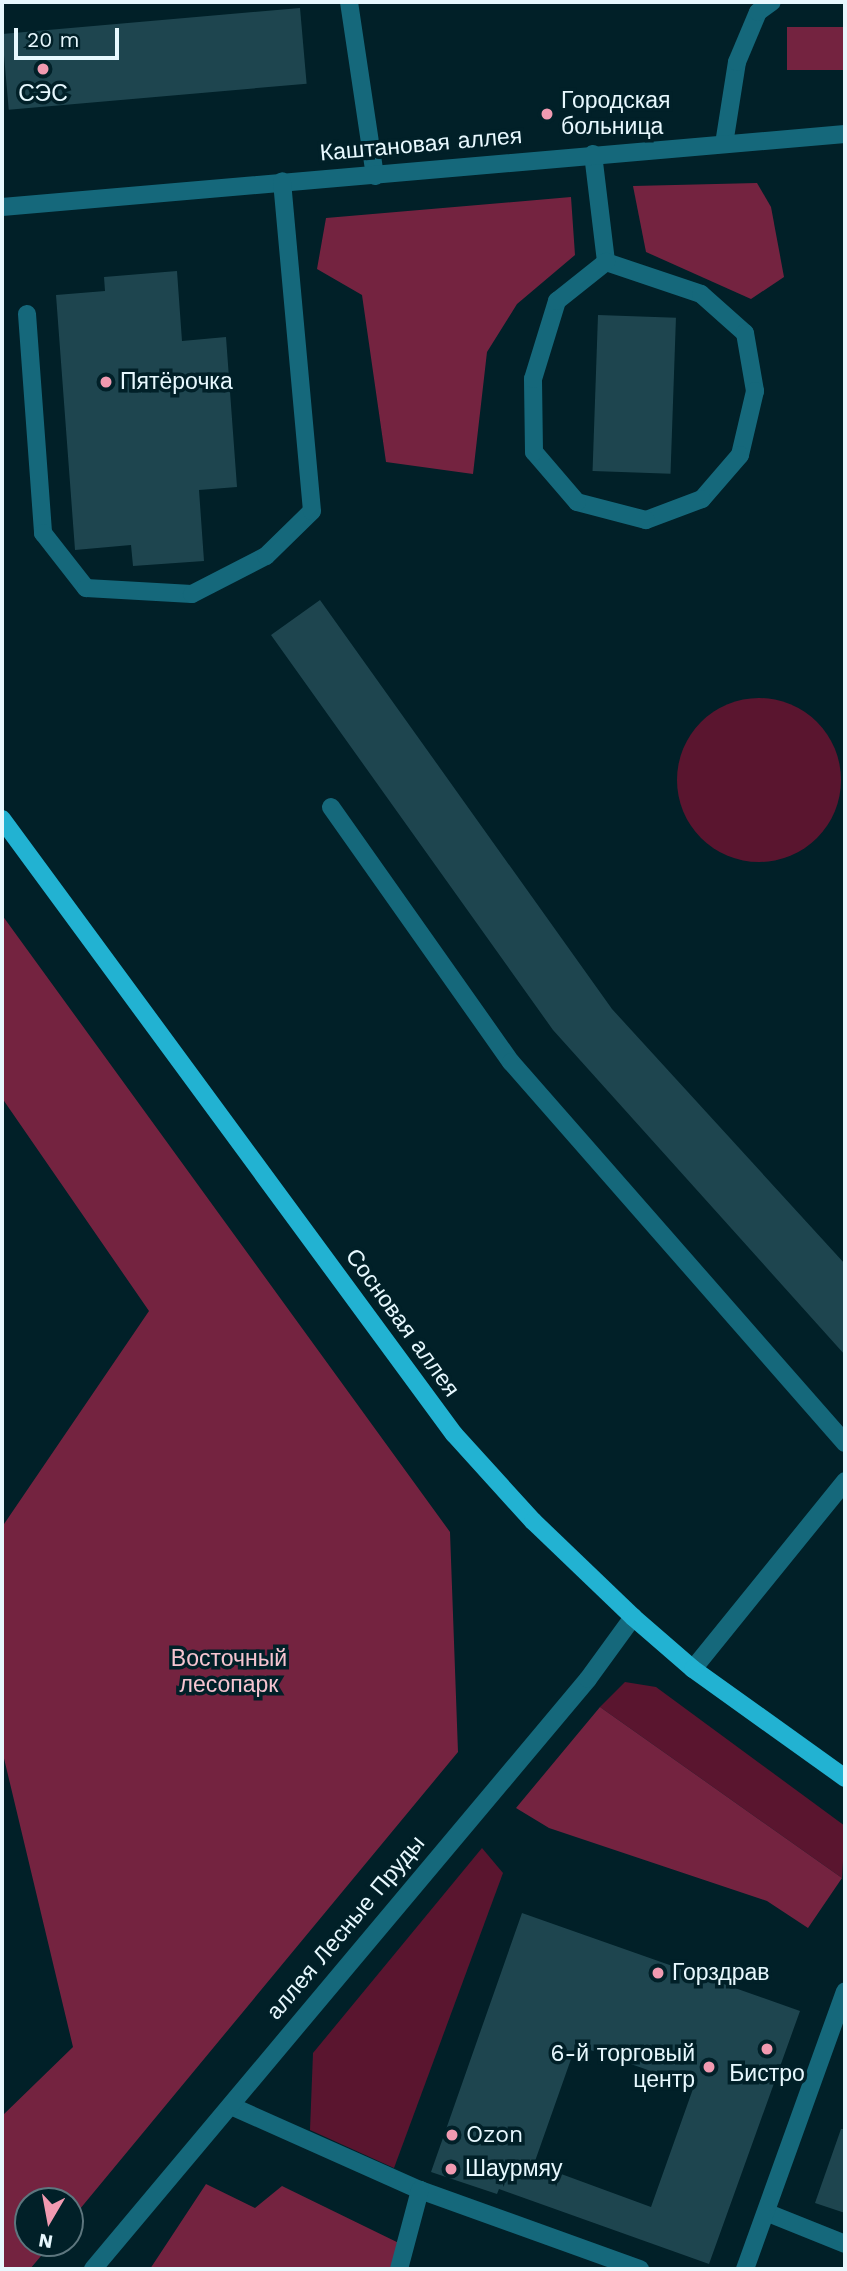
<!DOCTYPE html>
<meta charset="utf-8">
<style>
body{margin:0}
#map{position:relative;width:847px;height:2271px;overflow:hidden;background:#012028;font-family:"Work Sans",sans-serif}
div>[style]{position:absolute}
.green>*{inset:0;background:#5a152f}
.round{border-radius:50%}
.forest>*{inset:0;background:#742340;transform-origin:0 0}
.building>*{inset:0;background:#1e454f;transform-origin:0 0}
.minor>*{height:18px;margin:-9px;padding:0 9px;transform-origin:9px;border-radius:9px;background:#15687b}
.major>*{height:18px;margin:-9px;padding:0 9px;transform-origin:9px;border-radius:9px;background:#22b2d2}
.dots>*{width:19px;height:19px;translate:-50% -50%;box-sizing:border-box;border:4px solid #012028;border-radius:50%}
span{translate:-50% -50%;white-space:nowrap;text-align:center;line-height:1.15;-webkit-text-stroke:7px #012028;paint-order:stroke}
.poi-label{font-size:23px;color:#e7f8fe}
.left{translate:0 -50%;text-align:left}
.right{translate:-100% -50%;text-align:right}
.street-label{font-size:23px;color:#e7f8fe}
.park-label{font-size:23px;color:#f6c4d0}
.frame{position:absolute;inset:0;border:4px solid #e7f8fe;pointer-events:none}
.north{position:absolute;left:14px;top:2187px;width:70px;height:70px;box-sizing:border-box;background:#012028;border:2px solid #5d767e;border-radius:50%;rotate:190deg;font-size:19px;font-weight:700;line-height:28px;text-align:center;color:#e7f8fe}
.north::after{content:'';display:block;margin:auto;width:24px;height:32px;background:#f19ab1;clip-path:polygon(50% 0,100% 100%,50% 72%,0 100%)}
.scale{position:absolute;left:14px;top:28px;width:105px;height:32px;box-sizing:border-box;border:4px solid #e7f8fe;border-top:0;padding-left:9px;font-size:21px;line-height:24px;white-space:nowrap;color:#e7f8fe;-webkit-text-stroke:5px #012028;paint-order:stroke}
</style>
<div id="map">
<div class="green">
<div class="round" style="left:677px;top:698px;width:164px;height:164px"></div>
<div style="clip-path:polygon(625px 1682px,656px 1687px,845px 1826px,842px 1878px,600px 1707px)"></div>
<div style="clip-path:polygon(482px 1848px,503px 1873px,394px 2168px,310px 2130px,313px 2053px)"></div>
</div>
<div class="forest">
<div style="left:845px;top:27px;width:43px;height:58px;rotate:90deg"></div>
<div style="clip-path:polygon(757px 183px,771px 207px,784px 277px,751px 299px,646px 252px,633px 186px)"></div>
<div style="clip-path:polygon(571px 197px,575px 255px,517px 304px,487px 352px,473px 474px,386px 462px,362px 295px,317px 269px,326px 218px)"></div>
<div style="clip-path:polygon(2px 915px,450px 1532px,458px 1752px,70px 2221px,70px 2201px,28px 2201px,28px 2243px,52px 2243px,30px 2269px,2px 2269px,2px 2116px,73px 2047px,2px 1750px,2px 1527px,149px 1311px,2px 1098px)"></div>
<div style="clip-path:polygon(600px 1707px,842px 1878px,808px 1928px,767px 1901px,549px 1828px,516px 1808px)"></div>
<div style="clip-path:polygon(206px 2184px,255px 2208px,282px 2186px,407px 2247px,398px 2269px,150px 2269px)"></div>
</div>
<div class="building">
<div style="left:300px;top:8px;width:76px;height:299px;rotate:85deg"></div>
<div style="clip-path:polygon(177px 271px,182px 341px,226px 337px,237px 487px,199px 490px,204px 561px,133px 566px,131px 545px,75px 550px,56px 295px,105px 291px,104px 277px)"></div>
<div style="left:598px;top:315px;width:78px;height:156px;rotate:2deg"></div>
<div style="clip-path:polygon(320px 600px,612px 1009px,845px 1264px,845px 1355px,553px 1030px,271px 635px)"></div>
<div style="clip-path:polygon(evenodd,522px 1913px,800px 2011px,709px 2264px,499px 2189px,497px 2194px,431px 2172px,522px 1913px,576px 2045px,694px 2086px,651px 2207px,534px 2164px,576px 2045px)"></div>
<div style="clip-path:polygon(841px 2129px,845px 2129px,845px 2213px,815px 2203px)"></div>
</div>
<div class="minor">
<div style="left:349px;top:2px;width:176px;rotate:81.5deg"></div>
<div style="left:724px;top:144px;width:83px;rotate:-81deg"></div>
<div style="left:737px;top:62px;width:54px;rotate:-67.2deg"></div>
<div style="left:758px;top:12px;width:17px;rotate:-36deg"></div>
<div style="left:593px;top:154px;width:109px;rotate:83.1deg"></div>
<div style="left:2px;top:207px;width:846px;rotate:-4.95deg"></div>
<div style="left:606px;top:262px;width:100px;rotate:18.6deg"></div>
<div style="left:701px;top:294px;width:59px;rotate:41.6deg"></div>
<div style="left:745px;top:333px;width:59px;rotate:80.2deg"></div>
<div style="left:755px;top:391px;width:66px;rotate:103.2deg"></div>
<div style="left:740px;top:455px;width:58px;rotate:130.8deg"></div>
<div style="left:702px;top:499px;width:60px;rotate:159.4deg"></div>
<div style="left:646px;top:520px;width:71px;rotate:-165.4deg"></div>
<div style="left:577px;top:502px;width:66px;rotate:-130.7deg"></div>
<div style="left:534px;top:452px;width:73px;rotate:-90.8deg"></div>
<div style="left:533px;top:379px;width:82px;rotate:-72.9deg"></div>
<div style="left:557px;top:301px;width:63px;rotate:-38.5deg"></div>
<div style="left:27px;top:314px;width:220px;rotate:85.8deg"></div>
<div style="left:43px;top:533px;width:70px;rotate:52deg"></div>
<div style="left:86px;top:588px;width:106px;rotate:3.2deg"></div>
<div style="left:192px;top:594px;width:83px;rotate:-27.2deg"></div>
<div style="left:266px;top:556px;width:64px;rotate:-44.4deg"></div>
<div style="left:312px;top:511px;width:331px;rotate:-95.2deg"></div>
<div style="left:331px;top:807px;width:312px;rotate:54.8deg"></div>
<div style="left:511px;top:1062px;width:507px;rotate:48.76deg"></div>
<div style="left:693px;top:1669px;width:242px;rotate:-51deg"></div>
<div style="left:231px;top:2106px;width:207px;rotate:24deg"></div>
<div style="left:420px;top:2190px;width:234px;rotate:19.8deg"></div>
<div style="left:768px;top:2213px;width:83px;rotate:21.9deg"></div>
<div style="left:93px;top:2269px;width:770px;rotate:-50deg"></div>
<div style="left:588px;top:1679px;width:77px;rotate:-54deg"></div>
<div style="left:399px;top:2269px;width:82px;rotate:-75.1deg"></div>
<div style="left:745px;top:2269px;width:295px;rotate:-70.2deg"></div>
</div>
<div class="major">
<div style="left:2px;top:819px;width:763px;rotate:53.69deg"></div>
<div style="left:454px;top:1434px;width:118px;rotate:47.8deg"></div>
<div style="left:533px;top:1521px;width:139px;rotate:43.8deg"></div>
<div style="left:633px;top:1617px;width:79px;rotate:40.9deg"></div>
<div style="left:693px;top:1669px;width:187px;rotate:35.6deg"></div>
</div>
<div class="dots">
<div style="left:43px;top:69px;background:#f19ab1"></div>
<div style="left:547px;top:114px;background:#f19ab1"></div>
<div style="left:106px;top:382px;background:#f19ab1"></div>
<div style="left:658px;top:1973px;background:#f19ab1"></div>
<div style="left:767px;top:2049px;background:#f19ab1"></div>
<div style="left:709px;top:2067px;background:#f19ab1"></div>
<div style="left:452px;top:2135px;background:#f19ab1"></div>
<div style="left:451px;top:2169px;background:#f19ab1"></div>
</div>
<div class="poi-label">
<span style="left:43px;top:94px">СЭС</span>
<span class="left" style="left:561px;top:114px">Городская<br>больница</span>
<span class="left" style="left:120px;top:382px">Пятёрочка</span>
<span class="left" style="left:672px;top:1973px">Горздрав</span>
<span class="right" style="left:695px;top:2067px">6-й торговый<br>центр</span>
<span style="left:767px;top:2074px">Бистро</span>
<span class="left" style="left:466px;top:2135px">Ozon</span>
<span class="left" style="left:465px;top:2169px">Шаурмяу</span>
</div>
<div class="street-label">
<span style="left:421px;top:145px;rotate:-5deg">Каштановая аллея</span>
<span style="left:402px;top:1323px;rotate:54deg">Сосновая аллея</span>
<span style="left:346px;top:1928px;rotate:-50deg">аллея Лесные Пруды</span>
</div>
<div class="park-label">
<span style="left:229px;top:1672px">Восточный<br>лесопарк</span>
</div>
<div class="frame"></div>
<div class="north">N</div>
<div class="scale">20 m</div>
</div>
